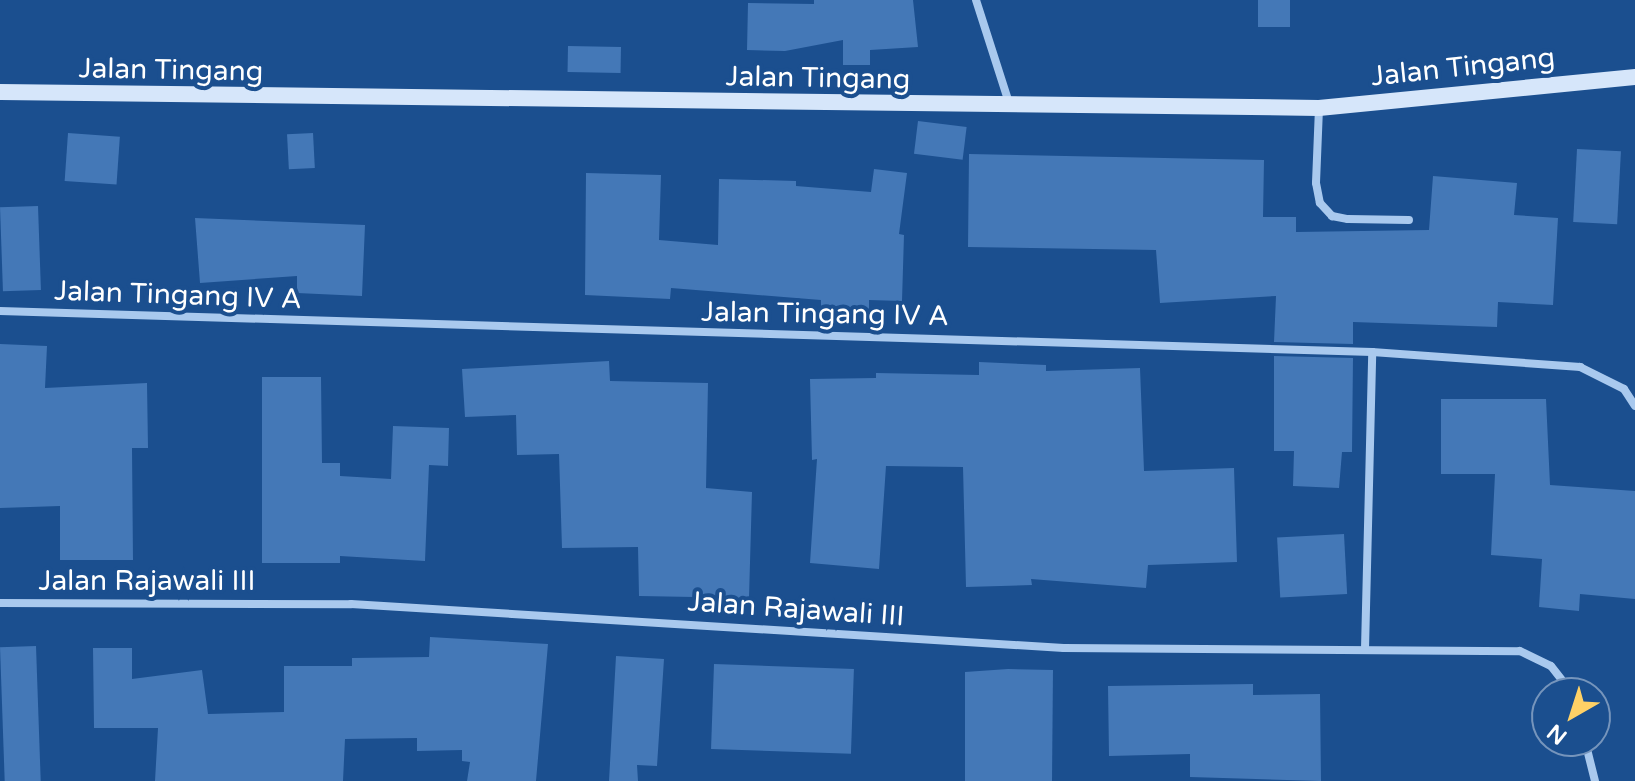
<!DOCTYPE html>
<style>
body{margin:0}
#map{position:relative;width:1635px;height:781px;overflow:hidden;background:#1b4f8f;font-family:"Varela Round",sans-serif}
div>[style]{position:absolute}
.building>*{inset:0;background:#4478b7;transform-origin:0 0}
.minor>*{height:8px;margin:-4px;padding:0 4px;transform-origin:4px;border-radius:4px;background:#a9c9ee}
.secondary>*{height:16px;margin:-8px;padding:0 8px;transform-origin:8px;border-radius:8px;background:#d6e6fa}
span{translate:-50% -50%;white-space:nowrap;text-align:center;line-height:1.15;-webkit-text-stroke:8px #1b4f8f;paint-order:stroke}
.street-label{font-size:28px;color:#fff}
.north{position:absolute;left:1531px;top:677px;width:80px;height:80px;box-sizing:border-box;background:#1b4f8f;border:2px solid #7695bc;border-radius:50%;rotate:219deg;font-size:22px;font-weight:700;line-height:32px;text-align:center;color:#fff}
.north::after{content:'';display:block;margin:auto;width:28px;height:36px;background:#ffd166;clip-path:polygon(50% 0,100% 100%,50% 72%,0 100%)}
</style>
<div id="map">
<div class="building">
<div style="clip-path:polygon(814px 0,913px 0,918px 47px,870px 50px,870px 65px,843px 65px,843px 40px,785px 51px,747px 50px,748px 3px,814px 4px)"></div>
<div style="left:1258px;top:0;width:32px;height:27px"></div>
<div style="left:568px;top:46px;width:53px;height:26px;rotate:1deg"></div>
<div style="left:918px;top:121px;width:49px;height:33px;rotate:7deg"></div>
<div style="left:68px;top:133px;width:52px;height:48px;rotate:4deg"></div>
<div style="left:313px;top:133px;width:35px;height:26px;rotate:87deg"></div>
<div style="left:1577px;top:149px;width:44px;height:73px;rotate:3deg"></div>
<div style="clip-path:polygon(969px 154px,1264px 160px,1263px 217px,1296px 217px,1296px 232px,1429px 230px,1433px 176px,1517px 183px,1514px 215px,1558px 218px,1553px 305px,1498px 302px,1497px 327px,1353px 322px,1353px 344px,1274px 342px,1276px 296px,1160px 303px,1156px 250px,968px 247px)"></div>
<div style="clip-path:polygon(874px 169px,907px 173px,899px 234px,904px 235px,902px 301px,869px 300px,869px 314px,821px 314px,821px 300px,671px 288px,670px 299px,585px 295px,586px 173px,661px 175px,659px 240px,718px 245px,719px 179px,796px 181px,796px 186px,871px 192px)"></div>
<div style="left:38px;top:206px;width:84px;height:38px;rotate:88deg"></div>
<div style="clip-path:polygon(195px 218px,365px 225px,362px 296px,297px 293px,297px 276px,200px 283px)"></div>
<div style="clip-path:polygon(0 344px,47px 346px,45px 388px,147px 383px,148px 448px,132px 448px,133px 560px,60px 560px,60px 506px,0 508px)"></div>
<div style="clip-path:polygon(1274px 356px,1353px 358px,1352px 452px,1342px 452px,1339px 488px,1293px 486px,1294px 451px,1274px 451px)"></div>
<div style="clip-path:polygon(609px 361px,610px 381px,708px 383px,706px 488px,752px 492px,749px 598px,639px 596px,638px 547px,562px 548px,559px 454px,517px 455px,516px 415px,465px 417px,462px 369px)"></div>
<div style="clip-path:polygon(979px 362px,1046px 365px,1046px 371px,1140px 368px,1144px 471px,1234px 468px,1237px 562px,1148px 565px,1146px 588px,1031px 579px,1032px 585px,966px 587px,963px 467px,886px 466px,879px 569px,810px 563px,817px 459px,812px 460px,810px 379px,876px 378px,876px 373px,979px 375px)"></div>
<div style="clip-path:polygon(262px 377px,321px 377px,322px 463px,340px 463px,340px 476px,391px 479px,393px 426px,449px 428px,448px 466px,429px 465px,425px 561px,340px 556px,340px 563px,262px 563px)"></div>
<div style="clip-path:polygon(1441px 399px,1546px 399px,1550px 485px,1635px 491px,1635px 599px,1580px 594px,1579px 611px,1539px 607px,1542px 559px,1491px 555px,1495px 474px,1441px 474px)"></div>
<div style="left:1344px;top:534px;width:60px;height:67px;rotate:87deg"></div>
<div style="clip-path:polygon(430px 637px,548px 644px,536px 781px,467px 781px,470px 762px,462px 761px,462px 750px,417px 751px,417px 738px,345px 739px,343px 781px,155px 781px,158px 728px,94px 728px,93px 648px,132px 648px,132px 679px,202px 670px,208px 714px,284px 712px,284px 666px,352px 666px,352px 658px,429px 657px)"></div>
<div style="left:36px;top:646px;width:135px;height:36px;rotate:88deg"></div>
<div style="clip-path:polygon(616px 656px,664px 659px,657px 766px,637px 765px,638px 781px,609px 781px)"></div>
<div style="left:714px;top:664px;width:140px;height:85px;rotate:2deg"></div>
<div style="clip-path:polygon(1008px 669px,1053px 670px,1052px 781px,965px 781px,965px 672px)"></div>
<div style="clip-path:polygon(1253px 684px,1253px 695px,1320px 694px,1321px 781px,1190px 777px,1190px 754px,1109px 756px,1108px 686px)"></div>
</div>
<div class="minor">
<div style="left:976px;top:0;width:111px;rotate:72.2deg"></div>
<div style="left:1319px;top:108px;width:75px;rotate:92.3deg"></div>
<div style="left:1316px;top:183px;width:20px;rotate:79deg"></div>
<div style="left:1320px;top:203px;width:18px;rotate:47deg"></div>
<div style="left:1332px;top:216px;width:16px;rotate:11deg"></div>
<div style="left:1348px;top:219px;width:61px;rotate:0.9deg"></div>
<div style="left:0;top:311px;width:1373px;rotate:1.71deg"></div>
<div style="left:1372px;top:352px;width:209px;rotate:4.1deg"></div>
<div style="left:1580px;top:367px;width:49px;rotate:26.6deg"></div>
<div style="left:1624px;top:389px;width:20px;rotate:57deg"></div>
<div style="left:0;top:603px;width:351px;rotate:0.2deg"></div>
<div style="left:351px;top:604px;width:714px;rotate:3.53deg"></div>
<div style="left:1064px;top:648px;width:456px;rotate:0.4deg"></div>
<div style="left:1520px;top:651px;width:34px;rotate:26deg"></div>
<div style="left:1551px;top:666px;width:34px;rotate:52deg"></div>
<div style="left:1365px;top:649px;width:297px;rotate:-88.6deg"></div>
<div style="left:1585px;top:741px;width:41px;rotate:76deg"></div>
</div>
<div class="secondary">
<div style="left:0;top:92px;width:1319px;rotate:0.69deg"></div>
<div style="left:1319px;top:108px;width:318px;rotate:-5.6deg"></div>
</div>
<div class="street-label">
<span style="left:1463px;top:67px;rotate:-6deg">Jalan Tingang</span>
<span style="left:171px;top:70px;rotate:1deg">Jalan Tingang</span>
<span style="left:818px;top:78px;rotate:1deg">Jalan Tingang</span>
<span style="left:178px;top:295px;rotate:2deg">Jalan Tingang IV A</span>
<span style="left:825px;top:314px;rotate:1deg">Jalan Tingang IV A</span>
<span style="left:147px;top:581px">Jalan Rajawali III</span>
<span style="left:796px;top:609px;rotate:4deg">Jalan Rajawali III</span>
</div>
<div class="north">N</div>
</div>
